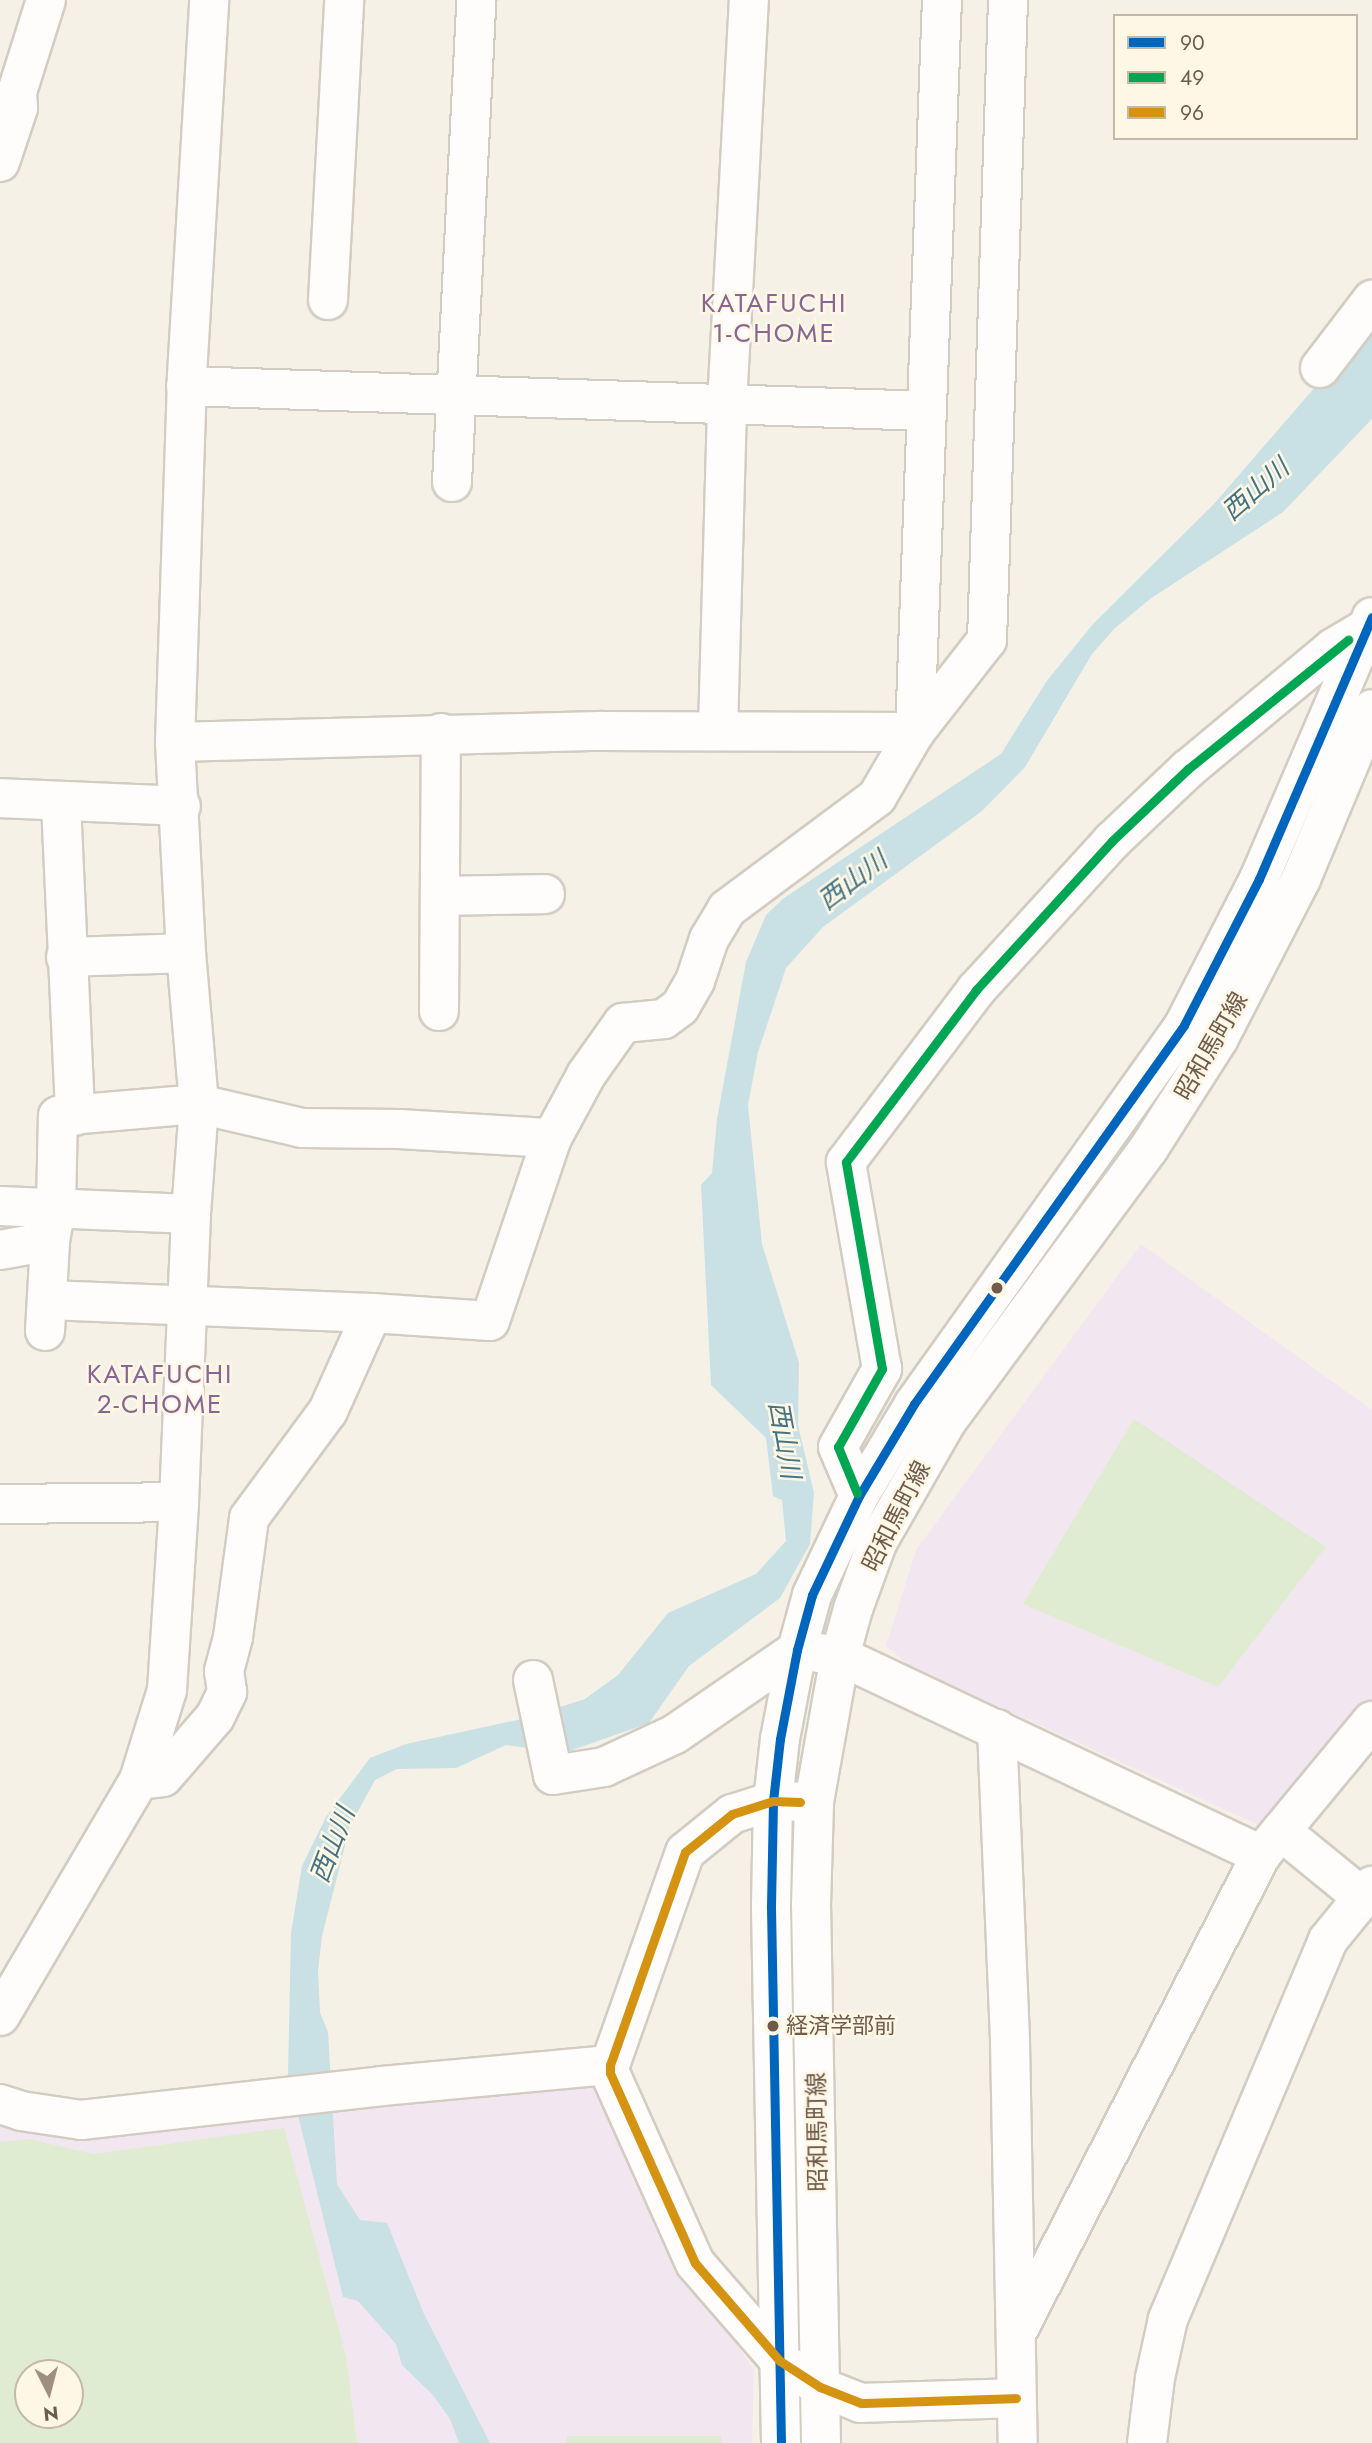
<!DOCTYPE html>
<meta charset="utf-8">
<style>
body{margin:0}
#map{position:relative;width:1372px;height:2443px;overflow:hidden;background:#f5f1e7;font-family:Jost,"Noto Sans JP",sans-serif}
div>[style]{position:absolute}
.education>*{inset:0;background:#f2e7f0}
.green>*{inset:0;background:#dfecd2;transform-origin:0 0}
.water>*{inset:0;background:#c9e0e4}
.roads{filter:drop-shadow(2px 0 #d3ccc2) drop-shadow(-2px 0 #d3ccc2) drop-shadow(0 2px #d3ccc2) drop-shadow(0 -2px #d3ccc2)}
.minor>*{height:38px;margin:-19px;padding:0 19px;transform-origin:19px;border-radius:19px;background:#fefdfb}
.secondary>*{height:38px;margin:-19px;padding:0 19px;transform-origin:19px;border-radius:19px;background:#fefdfb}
.bus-1>*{height:9px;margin:-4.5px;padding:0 4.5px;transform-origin:4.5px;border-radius:4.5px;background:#0065bd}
.bus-2>*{height:9px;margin:-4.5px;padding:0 4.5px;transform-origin:4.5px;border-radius:4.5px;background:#00a651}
.bus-3>*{height:9px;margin:-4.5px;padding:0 4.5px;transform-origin:4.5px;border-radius:4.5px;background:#d59312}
.dots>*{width:19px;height:19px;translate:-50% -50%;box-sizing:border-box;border:4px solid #fef7e6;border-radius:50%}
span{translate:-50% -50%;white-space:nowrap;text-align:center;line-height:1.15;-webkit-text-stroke:5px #fef7e6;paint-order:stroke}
.bus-label{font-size:22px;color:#705a49}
.left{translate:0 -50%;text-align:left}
.street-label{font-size:24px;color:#705a49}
.neighbourhood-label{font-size:26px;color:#886594;letter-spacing:2px}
.water-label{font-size:26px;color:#447483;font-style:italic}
.legend{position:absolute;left:1113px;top:14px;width:245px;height:126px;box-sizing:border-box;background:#fef7e6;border:2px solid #c5b8a7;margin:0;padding:9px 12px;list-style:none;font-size:21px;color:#705a49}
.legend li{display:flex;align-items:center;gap:14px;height:35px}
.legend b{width:35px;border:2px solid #c5b8a7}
.north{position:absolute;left:14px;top:2359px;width:70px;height:70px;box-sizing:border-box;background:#fef7e6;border:2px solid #c5b8a7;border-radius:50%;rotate:174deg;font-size:19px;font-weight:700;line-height:28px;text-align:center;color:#705a49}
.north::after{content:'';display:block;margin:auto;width:24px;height:32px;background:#9f8f80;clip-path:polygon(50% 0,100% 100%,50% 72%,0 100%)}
</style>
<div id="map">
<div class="education">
<div style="clip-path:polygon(1141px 1244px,1372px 1410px,1372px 1701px,1265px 1828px,910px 1666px,886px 1646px,916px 1550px)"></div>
<div style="clip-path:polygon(evenodd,594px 2080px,658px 2234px,754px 2369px,752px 2443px,0 2443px,0 2121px,82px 2139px,594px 2080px,28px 2373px,70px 2373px,70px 2415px,28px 2415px,28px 2373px)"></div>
</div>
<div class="green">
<div style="clip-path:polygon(1134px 1419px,1326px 1547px,1218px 1687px,1023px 1604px)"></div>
<div style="clip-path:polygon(evenodd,284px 2128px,346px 2356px,357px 2443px,0 2443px,0 2142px,29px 2139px,94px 2154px,284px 2128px,70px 2373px,70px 2415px,28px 2415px,28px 2373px,70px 2373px)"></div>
<div style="left:567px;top:2436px;width:154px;height:7px"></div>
</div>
<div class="water">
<div style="clip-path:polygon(1372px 321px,1372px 419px,1283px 512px,1150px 599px,1114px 629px,1092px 654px,1025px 767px,982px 811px,823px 927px,786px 968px,758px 1052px,748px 1105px,762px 1244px,799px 1363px,798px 1425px,814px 1493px,810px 1544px,780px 1598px,689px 1666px,649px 1723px,564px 1753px,506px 1745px,456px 1768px,397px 1769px,375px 1780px,350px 1826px,322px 1936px,318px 1971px,320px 2013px,328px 2032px,337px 2184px,360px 2220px,387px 2223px,424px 2314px,490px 2443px,459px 2443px,450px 2419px,432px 2394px,402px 2365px,396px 2344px,358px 2301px,343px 2297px,288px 2075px,291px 1933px,302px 1866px,326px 1817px,370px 1758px,406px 1744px,526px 1718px,585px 1699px,618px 1675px,668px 1613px,756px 1574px,786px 1541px,782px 1500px,773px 1496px,766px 1438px,711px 1385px,701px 1185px,712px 1173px,717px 1119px,746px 962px,766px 915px,784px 898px,1001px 754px,1046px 682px,1093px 624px,1214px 504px)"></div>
</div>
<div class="roads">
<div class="minor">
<div style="left:0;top:162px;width:57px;rotate:-71.6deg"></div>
<div style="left:18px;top:108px;width:16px;rotate:-94deg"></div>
<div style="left:17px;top:92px;width:96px;rotate:-72.5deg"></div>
<div style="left:328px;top:300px;width:300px;rotate:-86.9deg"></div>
<div style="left:1320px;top:368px;width:86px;rotate:-52.6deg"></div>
<div style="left:186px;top:386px;width:740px;rotate:1.93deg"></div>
<div style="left:452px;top:482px;width:483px;rotate:-87.1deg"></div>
<div style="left:718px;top:730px;width:326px;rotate:-88.4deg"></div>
<div style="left:727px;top:404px;width:405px;rotate:-86.9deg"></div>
<div style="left:915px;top:732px;width:732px;rotate:-87.89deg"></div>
<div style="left:175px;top:742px;width:425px;rotate:-1.5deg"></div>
<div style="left:600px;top:731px;width:315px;rotate:0.2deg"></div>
<div style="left:0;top:798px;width:181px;rotate:2.5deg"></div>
<div style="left:61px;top:803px;width:313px;rotate:87.4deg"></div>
<div style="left:442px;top:896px;width:103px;rotate:-1.1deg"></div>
<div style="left:66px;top:957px;width:120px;rotate:-1.9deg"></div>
<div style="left:439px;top:1011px;width:278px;rotate:-89.6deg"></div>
<div style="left:0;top:1206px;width:191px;rotate:2.4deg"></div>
<div style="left:0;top:1250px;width:51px;rotate:-10.2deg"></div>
<div style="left:48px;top:1300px;width:324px;rotate:2.3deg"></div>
<div style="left:372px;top:1313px;width:118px;rotate:3.9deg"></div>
<div style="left:490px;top:1321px;width:193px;rotate:-71.3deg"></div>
<div style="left:552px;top:1138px;width:72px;rotate:-61.6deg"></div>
<div style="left:586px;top:1075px;width:64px;rotate:-54.6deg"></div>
<div style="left:623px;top:1023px;width:41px;rotate:-5.6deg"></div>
<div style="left:664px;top:1019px;width:20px;rotate:-37deg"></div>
<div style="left:680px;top:1007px;width:30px;rotate:-60deg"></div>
<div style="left:695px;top:981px;width:44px;rotate:-71.6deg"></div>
<div style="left:709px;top:939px;width:35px;rotate:-59deg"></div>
<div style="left:727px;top:909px;width:187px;rotate:-36.7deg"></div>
<div style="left:877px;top:797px;width:75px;rotate:-59.7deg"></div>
<div style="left:915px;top:732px;width:117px;rotate:-52deg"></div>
<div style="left:987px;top:640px;width:640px;rotate:-88.12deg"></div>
<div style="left:45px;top:1331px;width:90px;rotate:-86.8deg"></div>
<div style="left:50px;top:1241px;width:34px;rotate:-80deg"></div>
<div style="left:56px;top:1208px;width:92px;rotate:-88.8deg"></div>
<div style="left:58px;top:1116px;width:142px;rotate:-4.9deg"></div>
<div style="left:199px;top:1104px;width:106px;rotate:13.1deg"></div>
<div style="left:302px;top:1128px;width:97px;rotate:0.6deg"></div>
<div style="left:399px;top:1129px;width:153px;rotate:3.4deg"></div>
<div style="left:859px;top:1496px;width:53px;rotate:-113.2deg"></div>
<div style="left:838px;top:1447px;width:90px;rotate:-60.6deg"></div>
<div style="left:882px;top:1369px;width:210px;rotate:-99.9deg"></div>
<div style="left:846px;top:1162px;width:216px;rotate:-52.9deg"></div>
<div style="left:976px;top:990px;width:202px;rotate:-47.6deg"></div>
<div style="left:1112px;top:841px;width:105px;rotate:-43.5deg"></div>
<div style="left:1188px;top:769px;width:189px;rotate:-39.8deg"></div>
<div style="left:1333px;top:648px;width:45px;rotate:-30.5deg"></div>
<div style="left:0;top:1504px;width:179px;rotate:-0.6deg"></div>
<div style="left:533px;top:1680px;width:97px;rotate:78.1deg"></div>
<div style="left:553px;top:1775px;width:52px;rotate:-8.9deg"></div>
<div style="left:604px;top:1767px;width:78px;rotate:-24.9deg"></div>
<div style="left:675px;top:1734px;width:148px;rotate:-34.5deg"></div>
<div style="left:797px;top:1650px;width:43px;rotate:7.9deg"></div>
<div style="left:840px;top:1656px;width:466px;rotate:25.3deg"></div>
<div style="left:997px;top:1729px;width:313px;rotate:87.6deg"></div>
<div style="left:1010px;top:2042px;width:401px;rotate:88.9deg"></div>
<div style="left:139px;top:1780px;width:24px;rotate:-7deg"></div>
<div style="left:163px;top:1777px;width:79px;rotate:-49.1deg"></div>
<div style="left:215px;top:1717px;width:28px;rotate:-64deg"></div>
<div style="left:227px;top:1692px;width:21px;rotate:-98deg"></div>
<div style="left:224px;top:1671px;width:35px;rotate:-75deg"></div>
<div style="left:233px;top:1637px;width:120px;rotate:-82.3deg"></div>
<div style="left:249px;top:1518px;width:133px;rotate:-53.6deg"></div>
<div style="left:328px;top:1411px;width:107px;rotate:-65.8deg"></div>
<div style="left:814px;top:1802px;width:41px;rotate:-178.6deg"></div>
<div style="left:773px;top:1801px;width:43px;rotate:162.4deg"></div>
<div style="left:732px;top:1814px;width:60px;rotate:141deg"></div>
<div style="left:685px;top:1852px;width:226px;rotate:109.4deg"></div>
<div style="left:610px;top:2065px;width:8px;rotate:90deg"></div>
<div style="left:610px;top:2073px;width:208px;rotate:65.9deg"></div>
<div style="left:695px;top:2263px;width:130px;rotate:49.1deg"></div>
<div style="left:780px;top:2361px;width:48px;rotate:33deg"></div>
<div style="left:820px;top:2387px;width:44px;rotate:21.3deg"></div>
<div style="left:861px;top:2403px;width:155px;rotate:-1.8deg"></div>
<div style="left:1281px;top:1831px;width:104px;rotate:39.2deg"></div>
<div style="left:0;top:2016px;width:274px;rotate:-59.5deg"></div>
<div style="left:139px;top:1780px;width:94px;rotate:-72.7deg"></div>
<div style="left:167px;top:1690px;width:188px;rotate:-86.3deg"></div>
<div style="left:179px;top:1502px;width:288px;rotate:-87.6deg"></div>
<div style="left:191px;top:1214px;width:110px;rotate:-85.8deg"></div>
<div style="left:199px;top:1104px;width:152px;rotate:-94.9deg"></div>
<div style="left:186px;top:953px;width:211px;rotate:-93deg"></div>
<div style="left:175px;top:742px;width:367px;rotate:-88.1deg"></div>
<div style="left:187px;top:375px;width:376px;rotate:-86.6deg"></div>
<div style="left:0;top:2104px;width:22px;rotate:18deg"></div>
<div style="left:21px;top:2111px;width:61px;rotate:8.5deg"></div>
<div style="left:81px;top:2120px;width:303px;rotate:-6.4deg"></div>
<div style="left:382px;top:2086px;width:229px;rotate:-5.3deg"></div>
<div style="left:1018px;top:2330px;width:534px;rotate:-62.91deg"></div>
<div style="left:1261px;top:1855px;width:174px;rotate:-50.4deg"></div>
<div style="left:1147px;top:2443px;width:65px;rotate:-83deg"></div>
<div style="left:1155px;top:2378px;width:60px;rotate:-77.6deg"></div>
<div style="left:1168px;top:2319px;width:411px;rotate:-67.1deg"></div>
<div style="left:1328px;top:1940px;width:70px;rotate:-50.8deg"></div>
</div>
<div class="secondary">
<div style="left:781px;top:2443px;width:537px;rotate:-91.07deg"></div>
<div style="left:771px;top:1906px;width:105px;rotate:-88.9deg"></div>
<div style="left:773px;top:1801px;width:62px;rotate:-83.6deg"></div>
<div style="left:780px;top:1739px;width:91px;rotate:-79.2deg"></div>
<div style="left:797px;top:1650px;width:57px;rotate:-74.7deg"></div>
<div style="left:812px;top:1595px;width:110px;rotate:-64.6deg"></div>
<div style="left:859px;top:1496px;width:107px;rotate:-59.1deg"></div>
<div style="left:914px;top:1404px;width:465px;rotate:-54.5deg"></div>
<div style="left:1184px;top:1025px;width:164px;rotate:-62.8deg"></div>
<div style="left:1259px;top:879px;width:285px;rotate:-66.7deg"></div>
<div style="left:821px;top:2443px;width:538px;rotate:-91.06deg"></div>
<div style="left:811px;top:1905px;width:103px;rotate:-88.3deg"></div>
<div style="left:814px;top:1802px;width:148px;rotate:-79.9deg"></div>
<div style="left:840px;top:1656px;width:49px;rotate:-74.5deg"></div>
<div style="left:853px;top:1609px;width:70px;rotate:-70deg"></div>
<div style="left:877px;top:1543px;width:141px;rotate:-60.2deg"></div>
<div style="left:947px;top:1421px;width:340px;rotate:-53.5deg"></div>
<div style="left:1149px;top:1148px;width:130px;rotate:-57.5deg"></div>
<div style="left:1219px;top:1038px;width:179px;rotate:-62.7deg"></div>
<div style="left:1301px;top:879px;width:184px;rotate:-67.3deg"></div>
</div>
</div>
<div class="bus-1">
<div style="left:781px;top:2443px;width:537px;rotate:-91.07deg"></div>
<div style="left:771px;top:1906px;width:105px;rotate:-88.9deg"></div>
<div style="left:773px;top:1801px;width:62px;rotate:-83.6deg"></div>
<div style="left:780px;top:1739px;width:91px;rotate:-79.2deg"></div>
<div style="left:797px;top:1650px;width:57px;rotate:-74.7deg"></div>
<div style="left:812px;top:1595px;width:110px;rotate:-64.6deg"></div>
<div style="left:859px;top:1496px;width:107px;rotate:-59.1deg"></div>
<div style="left:914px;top:1404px;width:465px;rotate:-54.5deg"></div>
<div style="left:1184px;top:1025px;width:164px;rotate:-62.8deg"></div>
<div style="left:1259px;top:879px;width:285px;rotate:-66.7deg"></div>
</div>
<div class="bus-2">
<div style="left:857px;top:1493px;width:50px;rotate:-112.4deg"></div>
<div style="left:838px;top:1447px;width:90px;rotate:-60.6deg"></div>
<div style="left:882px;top:1369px;width:210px;rotate:-99.9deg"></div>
<div style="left:846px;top:1162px;width:216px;rotate:-52.9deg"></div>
<div style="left:976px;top:990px;width:202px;rotate:-47.6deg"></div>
<div style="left:1112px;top:841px;width:105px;rotate:-43.5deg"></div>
<div style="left:1188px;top:769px;width:206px;rotate:-38.9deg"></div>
</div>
<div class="bus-3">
<div style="left:800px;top:1802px;width:27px;rotate:-178deg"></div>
<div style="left:773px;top:1801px;width:43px;rotate:162.4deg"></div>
<div style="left:732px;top:1814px;width:60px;rotate:141deg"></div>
<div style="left:685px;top:1852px;width:226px;rotate:109.4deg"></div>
<div style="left:610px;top:2065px;width:8px;rotate:90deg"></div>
<div style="left:610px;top:2073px;width:208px;rotate:65.9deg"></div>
<div style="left:695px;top:2263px;width:130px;rotate:49.1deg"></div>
<div style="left:780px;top:2361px;width:48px;rotate:33deg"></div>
<div style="left:820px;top:2387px;width:44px;rotate:21.3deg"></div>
<div style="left:861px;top:2403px;width:155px;rotate:-1.8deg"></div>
</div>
<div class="dots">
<div style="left:997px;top:1288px;background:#705a49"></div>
<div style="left:773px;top:2026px;background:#705a49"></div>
</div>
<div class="bus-label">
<span class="left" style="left:786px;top:2026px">経済学部前</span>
</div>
<div class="street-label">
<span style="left:1211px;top:1046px;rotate:-60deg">昭和馬町線</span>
<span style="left:896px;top:1516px;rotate:-63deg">昭和馬町線</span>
<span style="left:817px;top:2132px;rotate:-91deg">昭和馬町線</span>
</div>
<div class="neighbourhood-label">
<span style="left:774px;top:319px">KATAFUCHI<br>1-CHOME</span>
<span style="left:160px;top:1390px">KATAFUCHI<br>2-CHOME</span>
</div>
<div class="water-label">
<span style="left:1256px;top:490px;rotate:-41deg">西山川</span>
<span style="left:853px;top:881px;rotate:-37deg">西山川</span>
<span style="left:784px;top:1440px;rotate:80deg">西山川</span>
<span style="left:333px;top:1845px;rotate:-69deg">西山川</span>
</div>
<ul class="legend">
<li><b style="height:9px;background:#0065bd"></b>90</li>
<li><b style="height:9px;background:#00a651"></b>49</li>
<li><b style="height:9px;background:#d59312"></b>96</li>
</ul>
<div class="north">N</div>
</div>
